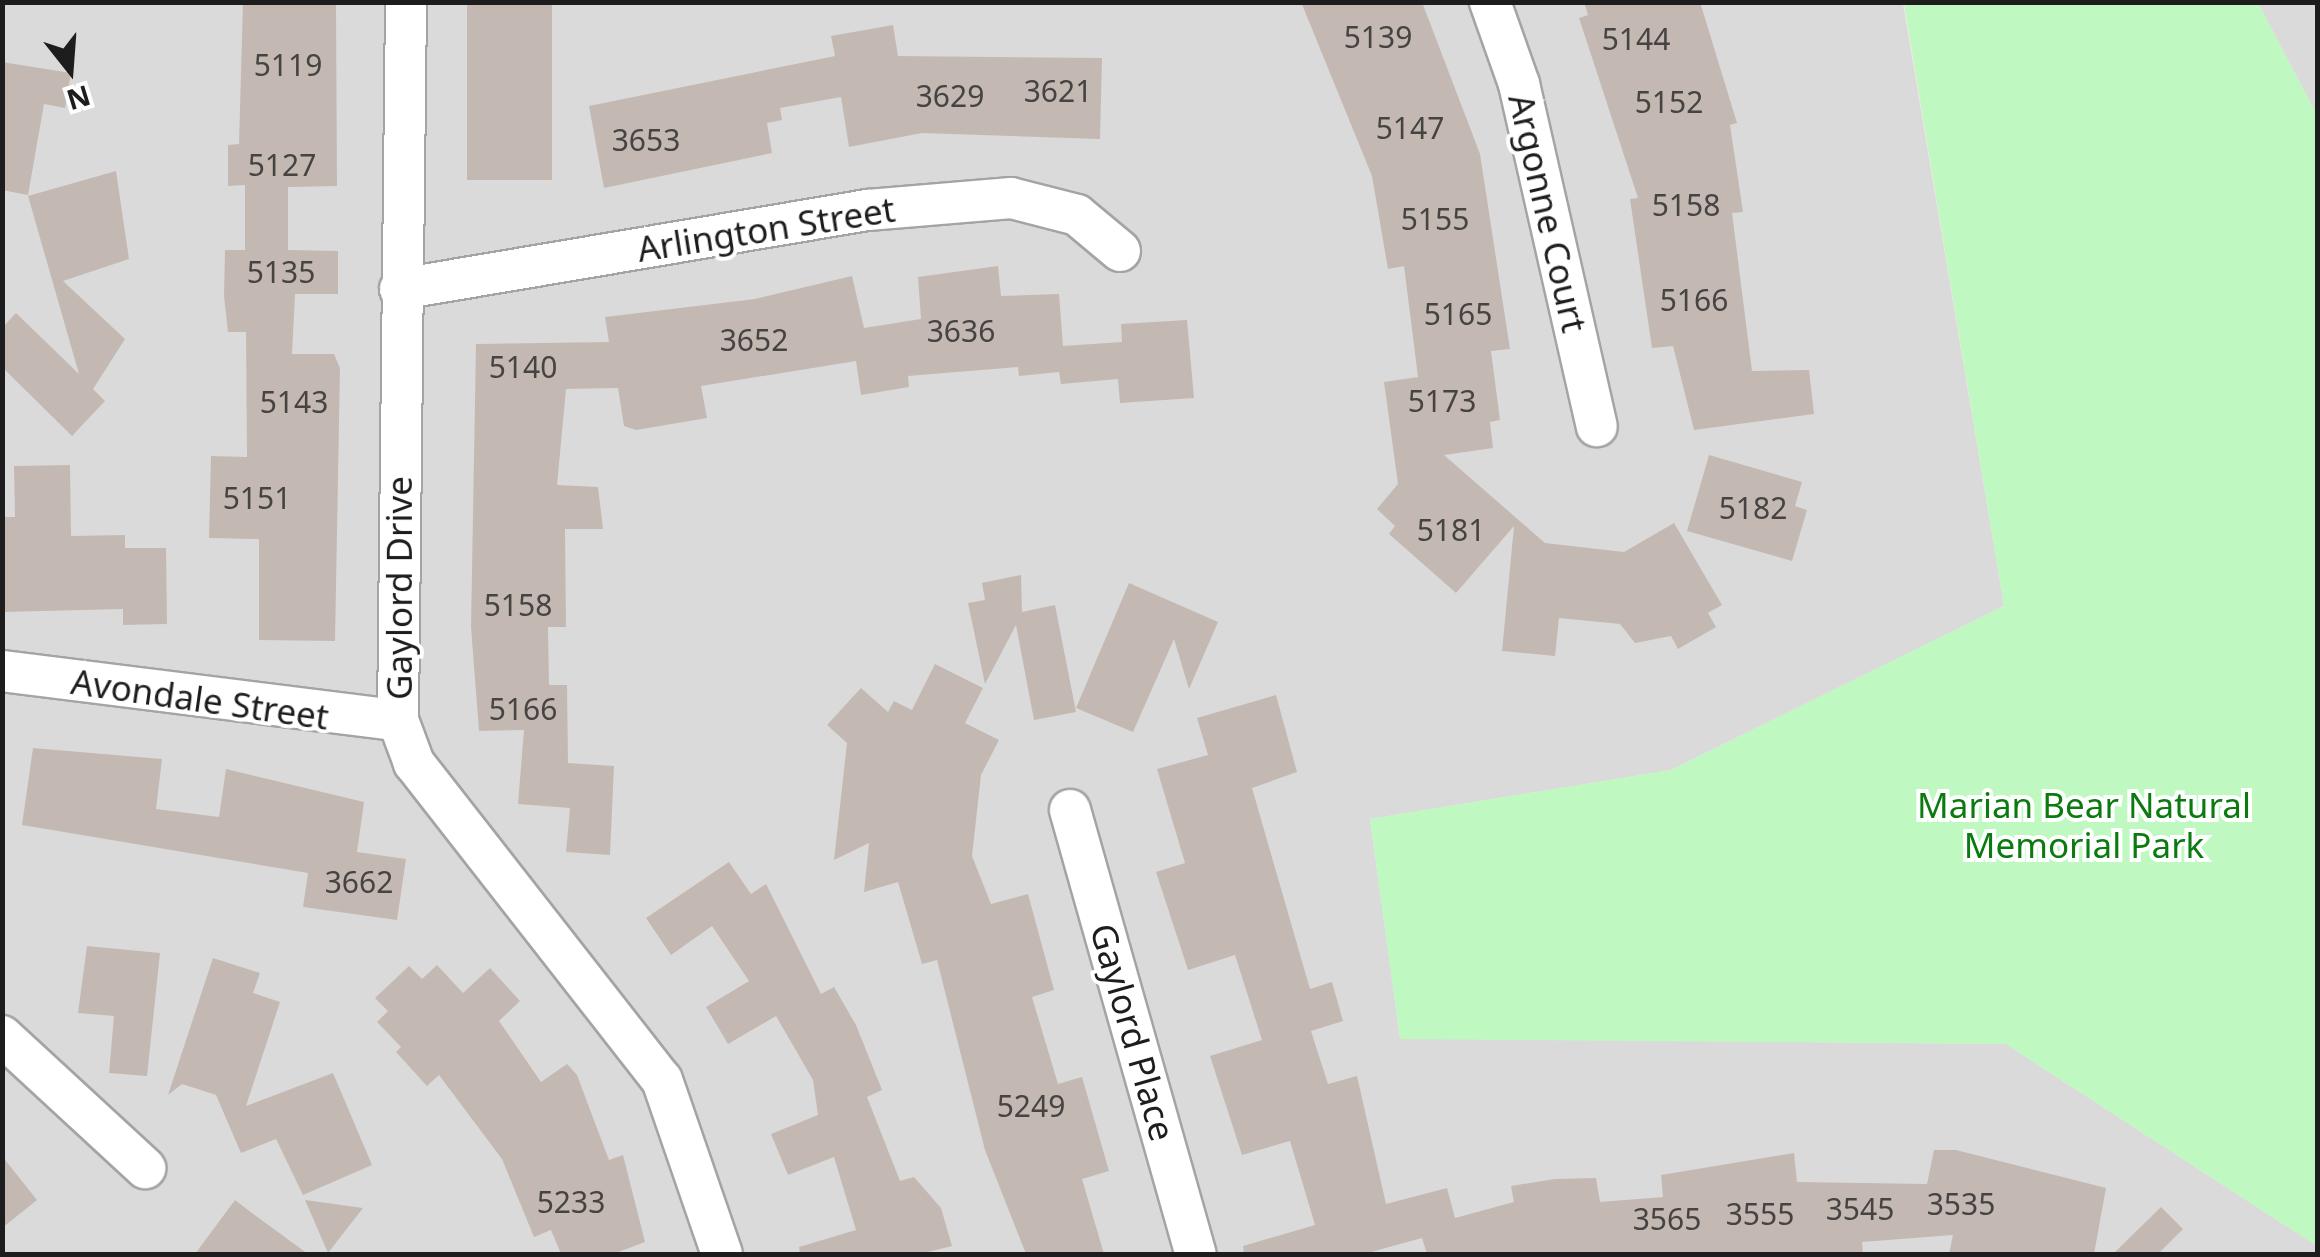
<!DOCTYPE html>
<style>
body{margin:0}
#map{position:relative;width:2320px;height:1257px;overflow:hidden;background:#eeeae3;font-family:"Noto Sans",sans-serif}
div>[style]{position:absolute}
.residential>*{inset:0;background:#dbdada}
.park>*{inset:0;background:#bff9c1}
.building>*{inset:0;background:#c3b9b2;transform-origin:0 0}
.roads{filter:drop-shadow(2px 0 #a4a4a4) drop-shadow(-2px 0 #a4a4a4) drop-shadow(0 2px #a4a4a4) drop-shadow(0 -2px #a4a4a4)}
.minor>*{height:40px;margin:-20px;padding:0 20px;transform-origin:20px;border-radius:20px;background:#fff}
span{translate:-50% -50%;white-space:nowrap;text-align:center;line-height:1.15;-webkit-text-stroke:8px #fff;paint-order:stroke}
.number-label{font-size:30px;color:#464442}
.number-label span{-webkit-text-stroke-width:0}
.street-label{font-size:35px;color:#1d1d1d}
.park-label{font-size:35px;color:#0b7b0f}
.frame{position:absolute;inset:0;border:5px solid #1d1d1d;pointer-events:none}
.north{position:absolute;left:20px;top:20px;width:100px;height:100px;-webkit-text-stroke:8px #fff;paint-order:stroke;rotate:163deg;font-size:28px;font-weight:700;line-height:40px;text-align:center;color:#1d1d1d}
.north::after{content:'';display:block;margin:auto;width:35px;height:45px;background:#1d1d1d;clip-path:polygon(50% 0,100% 100%,50% 72%,0 100%)}
</style>
<div id="map">
<div class="residential">
<div style="clip-path:polygon(2px 3px,1903px 3px,2004px 606px,1671px 770px,1370px 819px,1400px 1038px,2006px 1044px,2317px 1246px,2317px 1254px,3px 1254px)"></div>
<div style="clip-path:polygon(2258px 3px,2317px 3px,2317px 115px)"></div>
</div>
<div class="park">
<div style="clip-path:polygon(1904px 3px,2258px 3px,2317px 115px,2317px 1246px,2006px 1044px,1400px 1039px,1370px 819px,1671px 770px,2004px 606px)"></div>
</div>
<div class="building">
<div style="clip-path:polygon(243px 2px,336px 2px,337px 186px,288px 187px,288px 250px,338px 251px,338px 294px,295px 294px,292px 354px,334px 354px,340px 368px,335px 641px,259px 640px,259px 539px,209px 538px,211px 456px,247px 457px,246px 332px,228px 332px,224px 296px,225px 250px,245px 250px,245px 185px,228px 186px,228px 145px,239px 144px)"></div>
<div style="left:467px;top:2px;width:85px;height:178px"></div>
<div style="clip-path:polygon(1301px 2px,1422px 2px,1480px 154px,1510px 349px,1491px 351px,1500px 420px,1490px 422px,1493px 448px,1444px 455px,1545px 543px,1624px 552px,1674px 523px,1722px 605px,1708px 613px,1716px 627px,1678px 649px,1671px 636px,1635px 643px,1620px 624px,1559px 618px,1555px 656px,1502px 651px,1514px 526px,1456px 593px,1389px 534px,1395px 526px,1377px 509px,1398px 484px,1384px 382px,1418px 377px,1404px 266px,1388px 269px,1372px 176px)"></div>
<div style="clip-path:polygon(1584px 2px,1700px 2px,1737px 123px,1730px 125px,1743px 212px,1732px 213px,1752px 371px,1809px 370px,1814px 414px,1694px 430px,1673px 346px,1652px 348px,1630px 199px,1638px 198px,1579px 18px,1588px 15px)"></div>
<div style="clip-path:polygon(893px 25px,898px 56px,1102px 58px,1100px 139px,922px 133px,849px 147px,841px 97px,780px 108px,782px 120px,767px 123px,772px 153px,604px 188px,589px 106px,835px 56px,831px 36px)"></div>
<div style="clip-path:polygon(2px 62px,71px 73px,65px 108px,44px 104px,28px 195px,2px 190px)"></div>
<div style="clip-path:polygon(116px 171px,129px 259px,63px 281px,125px 339px,93px 389px,105px 401px,72px 436px,2px 367px,2px 328px,16px 313px,79px 374px,28px 196px)"></div>
<div style="clip-path:polygon(998px 266px,1001px 296px,1059px 294px,1063px 346px,1122px 342px,1121px 324px,1187px 320px,1194px 398px,1120px 403px,1118px 379px,1061px 384px,1059px 372px,1019px 376px,1018px 367px,908px 376px,909px 387px,861px 395px,856px 361px,701px 386px,707px 418px,636px 430px,624px 426px,618px 388px,566px 389px,557px 485px,598px 487px,603px 529px,565px 529px,566px 627px,548px 627px,549px 685px,567px 685px,568px 763px,614px 766px,610px 855px,566px 852px,570px 808px,518px 804px,524px 730px,479px 731px,471px 627px,476px 344px,609px 342px,605px 317px,755px 299px,852px 276px,864px 328px,921px 319px,918px 277px)"></div>
<div style="clip-path:polygon(1709px 455px,1802px 482px,1795px 506px,1807px 510px,1792px 561px,1687px 531px)"></div>
<div style="clip-path:polygon(70px 465px,71px 536px,125px 535px,125px 548px,166px 548px,167px 624px,123px 625px,123px 609px,2px 612px,2px 517px,15px 517px,14px 466px)"></div>
<div style="clip-path:polygon(1021px 575px,1022px 612px,1055px 605px,1076px 712px,1034px 720px,1016px 625px,985px 684px,968px 603px,985px 600px,982px 583px)"></div>
<div style="clip-path:polygon(1129px 583px,1218px 622px,1189px 689px,1174px 639px,1133px 732px,1076px 708px)"></div>
<div style="clip-path:polygon(935px 664px,983px 688px,965px 723px,999px 740px,981px 775px,972px 856px,991px 904px,1028px 894px,1054px 990px,1032px 997px,1058px 1084px,1082px 1077px,1109px 1171px,1082px 1179px,1104px 1254px,1026px 1254px,985px 1150px,937px 960px,922px 964px,898px 882px,864px 892px,869px 843px,834px 860px,847px 743px,827px 725px,861px 688px,888px 712px,894px 701px,912px 710px)"></div>
<div style="clip-path:polygon(1276px 695px,1297px 772px,1252px 788px,1310px 989px,1332px 982px,1343px 1021px,1311px 1031px,1328px 1084px,1357px 1076px,1386px 1204px,1447px 1188px,1455px 1218px,1514px 1202px,1511px 1186px,1555px 1179px,1596px 1178px,1600px 1202px,1663px 1197px,1661px 1175px,1794px 1153px,1797px 1182px,1927px 1184px,1934px 1150px,1956px 1150px,2106px 1188px,2094px 1254px,1949px 1254px,1953px 1235px,1862px 1242px,1863px 1254px,1427px 1254px,1422px 1238px,1364px 1254px,1244px 1254px,1243px 1246px,1315px 1225px,1290px 1141px,1242px 1155px,1210px 1056px,1262px 1040px,1235px 955px,1188px 970px,1156px 872px,1185px 863px,1157px 769px,1208px 755px,1197px 718px)"></div>
<div style="clip-path:polygon(33px 748px,162px 759px,156px 809px,219px 817px,226px 769px,364px 802px,357px 852px,406px 859px,397px 920px,303px 907px,308px 873px,22px 825px)"></div>
<div style="clip-path:polygon(729px 862px,751px 894px,766px 884px,821px 994px,834px 987px,856px 1025px,882px 1090px,867px 1097px,900px 1181px,914px 1177px,941px 1208px,952px 1246px,920px 1254px,800px 1254px,799px 1247px,856px 1230px,834px 1157px,788px 1175px,771px 1134px,818px 1115px,813px 1080px,776px 1016px,728px 1044px,706px 1007px,749px 981px,712px 926px,671px 955px,646px 918px)"></div>
<div style="clip-path:polygon(87px 946px,160px 953px,147px 1076px,109px 1073px,114px 1016px,78px 1013px)"></div>
<div style="clip-path:polygon(213px 958px,260px 973px,253px 993px,280px 1002px,246px 1106px,333px 1073px,372px 1165px,303px 1195px,276px 1139px,241px 1153px,216px 1095px,182px 1084px,168px 1095px)"></div>
<div style="clip-path:polygon(437px 965px,463px 993px,490px 968px,520px 1001px,499px 1021px,541px 1082px,567px 1064px,577px 1075px,609px 1160px,623px 1155px,645px 1242px,613px 1254px,561px 1254px,551px 1230px,534px 1237px,502px 1159px,439px 1075px,427px 1086px,396px 1052px,401px 1047px,377px 1022px,388px 1011px,375px 998px,409px 966px,422px 979px)"></div>
<div style="clip-path:polygon(2px 1156px,37px 1200px,2px 1228px)"></div>
<div style="clip-path:polygon(235px 1200px,252px 1213px,308px 1254px,195px 1254px)"></div>
<div style="clip-path:polygon(305px 1200px,363px 1208px,328px 1253px)"></div>
<div style="clip-path:polygon(2161px 1207px,2183px 1229px,2158px 1254px,2113px 1254px)"></div>
</div>
<div class="roads">
<div class="minor">
<div style="left:406px;top:2px;width:718px;rotate:90.64deg"></div>
<div style="left:398px;top:720px;width:46px;rotate:69.6deg"></div>
<div style="left:414px;top:763px;width:402px;rotate:52deg"></div>
<div style="left:662px;top:1080px;width:184px;rotate:71deg"></div>
<div style="left:1490px;top:2px;width:87px;rotate:70.5deg"></div>
<div style="left:1519px;top:84px;width:351px;rotate:77.2deg"></div>
<div style="left:400px;top:289px;width:475px;rotate:-9.6deg"></div>
<div style="left:868px;top:210px;width:144px;rotate:-4.8deg"></div>
<div style="left:1011px;top:198px;width:68px;rotate:14.4deg"></div>
<div style="left:1077px;top:215px;width:56px;rotate:39.9deg"></div>
<div style="left:2px;top:671px;width:399px;rotate:7.1deg"></div>
<div style="left:1070px;top:810px;width:462px;rotate:74.2deg"></div>
<div style="left:2px;top:1036px;width:195px;rotate:42.7deg"></div>
</div>
</div>
<div class="number-label">
<span style="left:1378px;top:37px">5139</span>
<span style="left:1636px;top:39px">5144</span>
<span style="left:288px;top:65px">5119</span>
<span style="left:1058px;top:91px">3621</span>
<span style="left:950px;top:96px">3629</span>
<span style="left:1669px;top:102px">5152</span>
<span style="left:1410px;top:128px">5147</span>
<span style="left:646px;top:140px">3653</span>
<span style="left:282px;top:165px">5127</span>
<span style="left:1686px;top:205px">5158</span>
<span style="left:1435px;top:219px">5155</span>
<span style="left:281px;top:272px">5135</span>
<span style="left:1694px;top:300px">5166</span>
<span style="left:1458px;top:314px">5165</span>
<span style="left:961px;top:331px">3636</span>
<span style="left:754px;top:340px">3652</span>
<span style="left:523px;top:367px">5140</span>
<span style="left:1442px;top:401px">5173</span>
<span style="left:294px;top:402px">5143</span>
<span style="left:257px;top:498px">5151</span>
<span style="left:1753px;top:508px">5182</span>
<span style="left:1451px;top:530px">5181</span>
<span style="left:518px;top:605px">5158</span>
<span style="left:523px;top:709px">5166</span>
<span style="left:359px;top:882px">3662</span>
<span style="left:1031px;top:1106px">5249</span>
<span style="left:571px;top:1202px">5233</span>
<span style="left:1961px;top:1204px">3535</span>
<span style="left:1860px;top:1209px">3545</span>
<span style="left:1760px;top:1214px">3555</span>
<span style="left:1667px;top:1219px">3565</span>
</div>
<div class="street-label">
<span style="left:1548px;top:213px;rotate:77deg">Argonne Court</span>
<span style="left:766px;top:229px;rotate:-9deg">Arlington Street</span>
<span style="left:399px;top:588px;rotate:-90deg">Gaylord Drive</span>
<span style="left:200px;top:699px;rotate:8deg">Avondale Street</span>
<span style="left:1133px;top:1032px;rotate:74deg">Gaylord Place</span>
</div>
<div class="park-label">
<span style="left:2084px;top:825px">Marian Bear Natural<br>Memorial Park</span>
</div>
<div class="frame"></div>
<div class="north">N</div>
</div>
